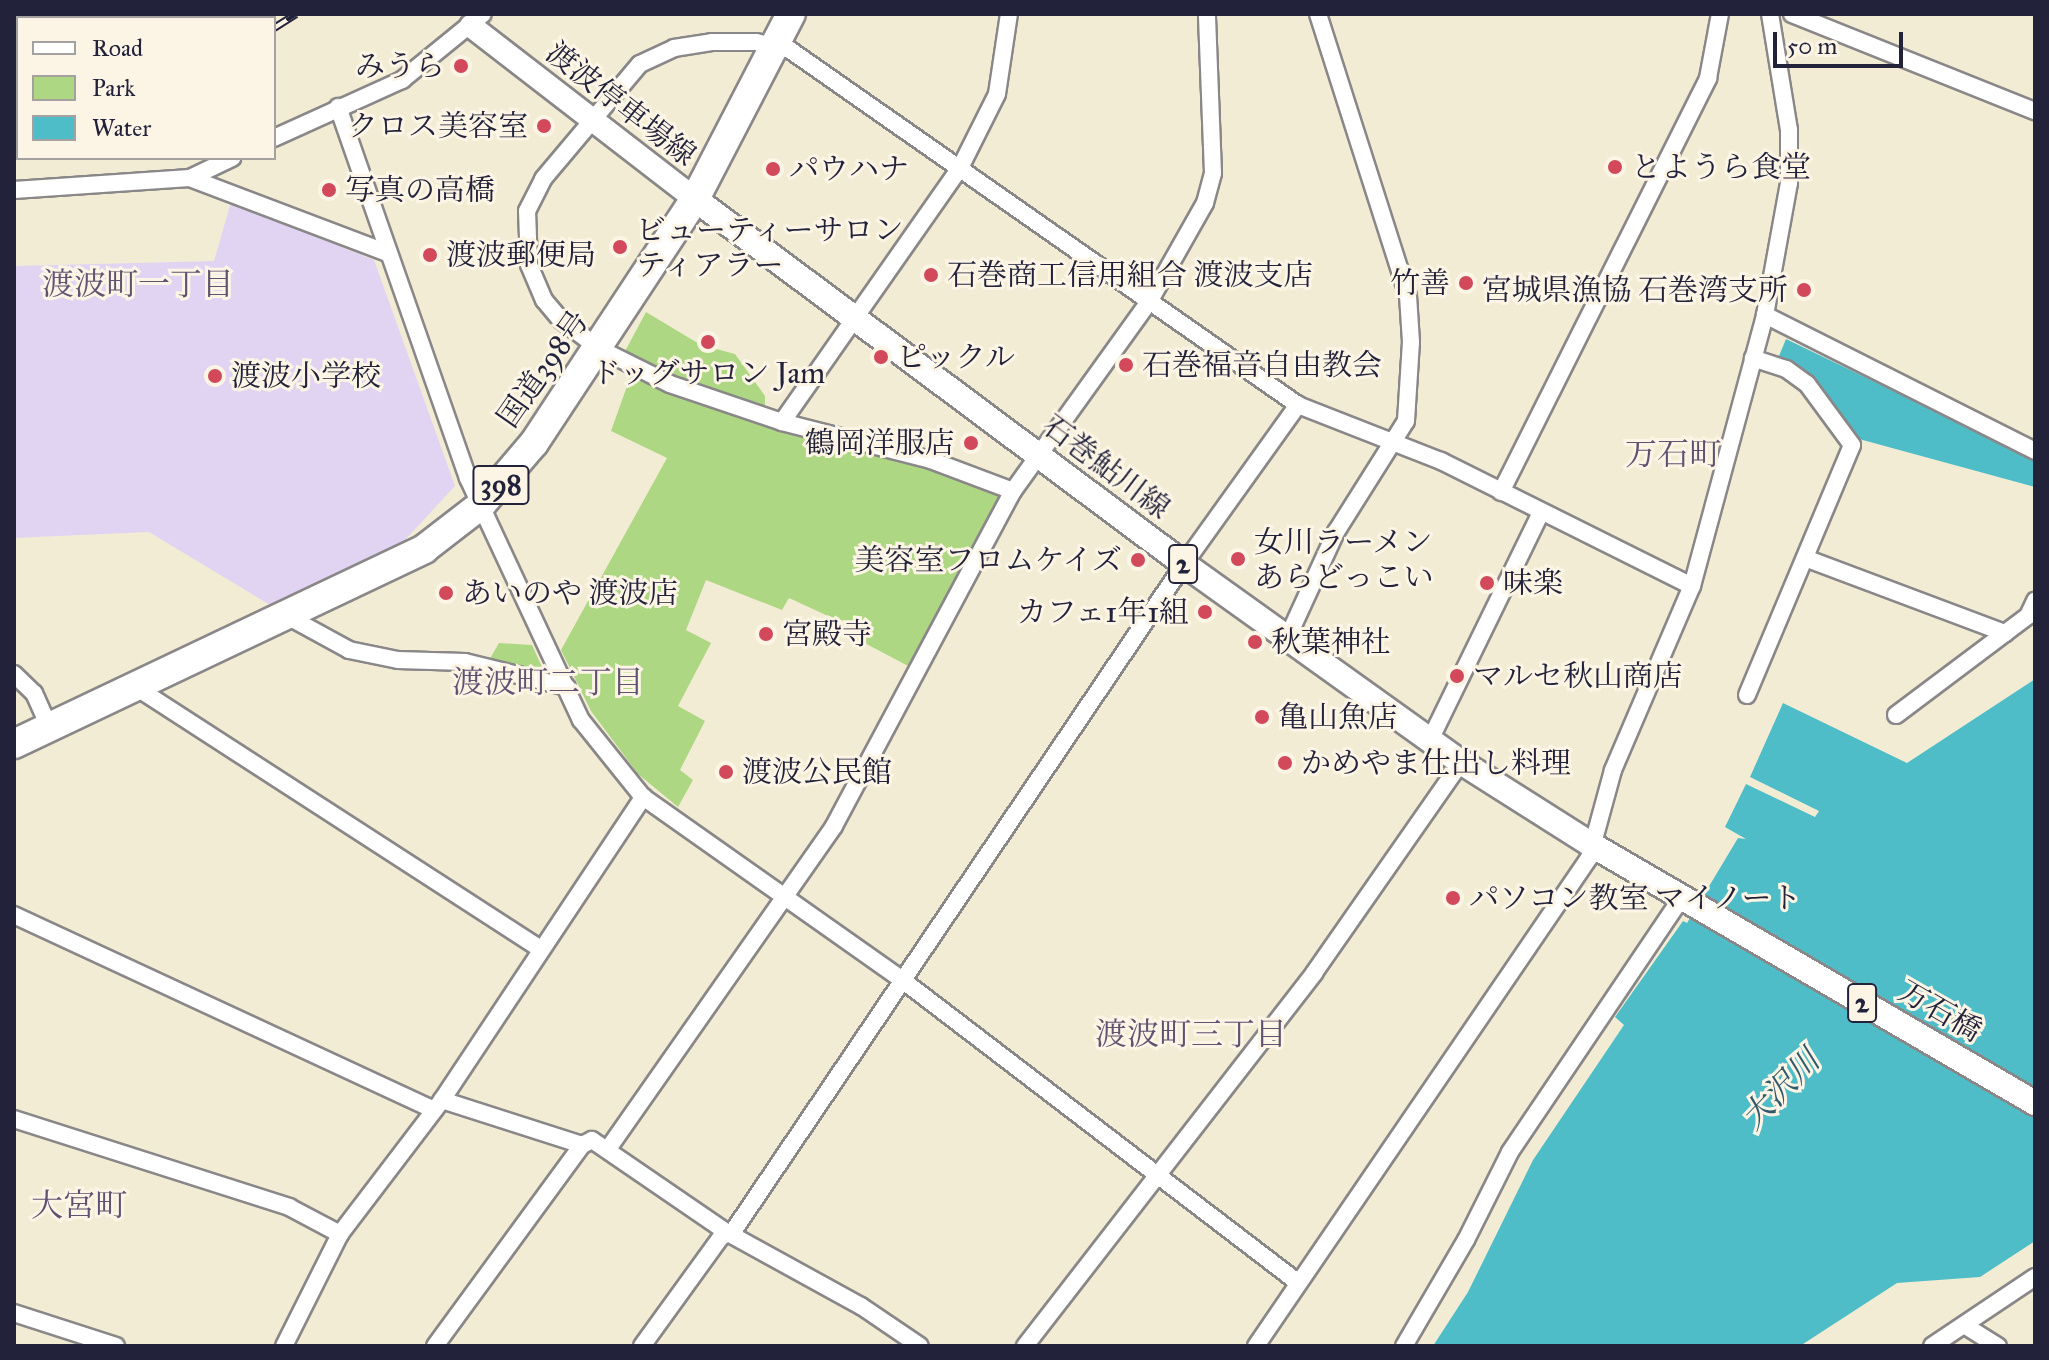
<!DOCTYPE html>
<meta charset="utf-8">
<style>
body{margin:0}
#map{position:relative;width:2049px;height:1360px;overflow:hidden;background:#f3ecd4;font-family:"IM FELL Great Primer","Noto Serif JP",serif}
div>[style]{position:absolute}
.built>*{inset:0;background:#e1d4f3}
.green>*{inset:0;background:#add783}
.water>*{inset:0;background:#4fbdc8}
.roads{filter:drop-shadow(2px 0 #8a8788) drop-shadow(-2px 0 #8a8788) drop-shadow(0 2px #8a8788) drop-shadow(0 -2px #8a8788)}
.street>*{height:16px;margin:-8px;padding:0 8px;transform-origin:8px;border-radius:8px;background:#fff}
.secondary>*{height:22px;margin:-11px;padding:0 11px;transform-origin:11px;border-radius:11px;background:#fff}
.primary>*{height:24px;margin:-12px;padding:0 12px;transform-origin:12px;border-radius:12px;background:#fff}
.highway>*{height:28px;margin:-14px;padding:0 14px;transform-origin:14px;border-radius:14px;background:#fff}
.rail>*{height:8px;margin-top:-4px;transform-origin:0;background:repeating-linear-gradient(90deg,#fcf5e5 0 15px,#22223b 0 30px);box-sizing:border-box;border-block:2px solid #22223b}
.dots>*{width:22px;height:22px;translate:-50% -50%;box-sizing:border-box;border:4px solid #fcf5e5;border-radius:50%}
span{translate:-50% -50%;white-space:nowrap;text-align:center;line-height:1.15;-webkit-text-stroke:6px #fcf5e5;paint-order:stroke}
.shield-label span{padding:2px 6px;background:#fcf5e5;border:2px solid;border-radius:6px;-webkit-text-stroke-width:0}
.shield-label{font-size:28px;color:#22223b;font-weight:700}
.poi-label{font-size:30px;color:#22223b}
.right{translate:-100% -50%;text-align:right}
.left{translate:0 -50%;text-align:left}
.street-label{font-size:30px;color:#22223b}
.neighbourhood-label{font-size:32px;color:#605271}
.water-label{font-size:32px;color:#32586c;font-style:italic}
.frame{position:absolute;inset:0;border:16px solid #22223b;pointer-events:none}
.legend{position:absolute;left:16px;top:16px;width:260px;height:144px;box-sizing:border-box;background:#fcf5e5;border:2px solid #a5a1a1;margin:0;padding:10px 14px;list-style:none;font-size:24px;color:#22223b}
.legend li{display:flex;align-items:center;gap:16px;height:40px}
.legend b{width:40px;border:2px solid #a5a1a1}
.scale{position:absolute;left:1773px;top:32px;width:130px;height:36px;box-sizing:border-box;border:4px solid #22223b;border-top:0;padding-left:10px;font-size:24px;line-height:28px;white-space:nowrap;color:#22223b;-webkit-text-stroke:6px #fcf5e5;paint-order:stroke}
</style>
<div id="map">
<div class="built">
<div style="clip-path:polygon(231px 202px,374px 260px,455px 486px,405px 540px,275px 608px,149px 532px,14px 538px,14px 266px,214px 261px)"></div>
</div>
<div class="green">
<div style="clip-path:polygon(646px 312px,701px 345px,735px 354px,765px 396px,765px 412px,623px 355px)"></div>
<div style="clip-path:polygon(631px 375px,781px 428px,921px 463px,1001px 493px,910px 667px,825px 622px,828px 616px,789px 598px,782px 610px,706px 580px,686px 630px,711px 643px,678px 706px,705px 721px,680px 770px,693px 780px,678px 807px,638px 774px,591px 711px,561px 650px,667px 458px,611px 431px)"></div>
<div style="clip-path:polygon(499px 643px,532px 645px,547px 678px,488px 662px)"></div>
</div>
<div class="water">
<div style="clip-path:polygon(1786px 339px,2035px 459px,2035px 487px,1859px 439px,1816px 379px,1779px 356px)"></div>
<div style="clip-path:polygon(2035px 679px,2035px 1241px,1980px 1277px,1897px 1283px,1800px 1346px,1433px 1346px,1468px 1292px,1533px 1160px,1624px 1025px,1615px 1017px,1683px 921px,1687px 923px,1738px 838px,1746px 839px,1725px 827px,1746px 784px,1815px 817px,1819px 811px,1750px 777px,1783px 703px,1907px 763px)"></div>
</div>
<div class="roads">
<div class="street">
<div style="left:1792px;top:14px;width:262px;rotate:21.8deg"></div>
<div style="left:46px;top:18px;width:4px;rotate:-63deg"></div>
<div style="left:14px;top:71px;width:7px;rotate:-56deg"></div>
<div style="left:338px;top:107px;width:393px;rotate:70.7deg"></div>
<div style="left:468px;top:478px;width:267px;rotate:65deg"></div>
<div style="left:581px;top:720px;width:99px;rotate:51.2deg"></div>
<div style="left:643px;top:797px;width:316px;rotate:35.2deg"></div>
<div style="left:901px;top:979px;width:499px;rotate:37.4deg"></div>
<div style="left:274px;top:138px;width:141px;rotate:-24.4deg"></div>
<div style="left:402px;top:80px;width:104px;rotate:-39.2deg"></div>
<div style="left:190px;top:178px;width:47px;rotate:-25.5deg"></div>
<div style="left:14px;top:190px;width:176px;rotate:-3.9deg"></div>
<div style="left:190px;top:178px;width:211px;rotate:20.8deg"></div>
<div style="left:1765px;top:315px;width:302px;rotate:26.7deg"></div>
<div style="left:782px;top:422px;width:312px;rotate:-55deg"></div>
<div style="left:961px;top:166px;width:80px;rotate:-63.4deg"></div>
<div style="left:997px;top:94px;width:81px;rotate:-81.5deg"></div>
<div style="left:1013px;top:491px;width:88px;rotate:-159.3deg"></div>
<div style="left:931px;top:460px;width:154px;rotate:-165.7deg"></div>
<div style="left:782px;top:422px;width:118px;rotate:-161.3deg"></div>
<div style="left:670px;top:384px;width:78px;rotate:-153.4deg"></div>
<div style="left:600px;top:349px;width:50px;rotate:-143.1deg"></div>
<div style="left:560px;top:319px;width:25px;rotate:-130deg"></div>
<div style="left:544px;top:300px;width:38px;rotate:-113deg"></div>
<div style="left:529px;top:265px;width:54px;rotate:-92.1deg"></div>
<div style="left:527px;top:211px;width:36px;rotate:-63deg"></div>
<div style="left:543px;top:179px;width:150px;rotate:-49.9deg"></div>
<div style="left:640px;top:64px;width:38px;rotate:-25deg"></div>
<div style="left:674px;top:48px;width:38px;rotate:-9deg"></div>
<div style="left:712px;top:42px;width:44px"></div>
<div style="left:756px;top:42px;width:35px;rotate:13deg"></div>
<div style="left:790px;top:50px;width:620px;rotate:34.95deg"></div>
<div style="left:1298px;top:405px;width:154px;rotate:21.4deg"></div>
<div style="left:1441px;top:461px;width:280px;rotate:26.5deg"></div>
<div style="left:1501px;top:492px;width:463px;rotate:-63.4deg"></div>
<div style="left:1708px;top:78px;width:65px;rotate:-79.4deg"></div>
<div style="left:1805px;top:558px;width:214px;rotate:20.6deg"></div>
<div style="left:287px;top:616px;width:71px;rotate:28.7deg"></div>
<div style="left:349px;top:650px;width:50px;rotate:11.5deg"></div>
<div style="left:398px;top:660px;width:67px;rotate:1.7deg"></div>
<div style="left:465px;top:662px;width:105px;rotate:13.8deg"></div>
<div style="left:1287px;top:639px;width:118px;rotate:-65.4deg"></div>
<div style="left:1336px;top:532px;width:131px;rotate:-57.8deg"></div>
<div style="left:1406px;top:421px;width:79px;rotate:-86.4deg"></div>
<div style="left:1411px;top:342px;width:46px;rotate:-93.7deg"></div>
<div style="left:1408px;top:296px;width:296px;rotate:-107.7deg"></div>
<div style="left:14px;top:674px;width:28px;rotate:44deg"></div>
<div style="left:34px;top:693px;width:37px;rotate:66deg"></div>
<div style="left:134px;top:686px;width:485px;rotate:32.9deg"></div>
<div style="left:1747px;top:695px;width:271px;rotate:-67.2deg"></div>
<div style="left:1852px;top:445px;width:76px;rotate:-126.4deg"></div>
<div style="left:1807px;top:384px;width:26px;rotate:-144deg"></div>
<div style="left:1786px;top:369px;width:35px;rotate:-162deg"></div>
<div style="left:1896px;top:715px;width:165px;rotate:-36.9deg"></div>
<div style="left:2028px;top:616px;width:17px;rotate:-65deg"></div>
<div style="left:1430px;top:740px;width:251px;rotate:-64deg"></div>
<div style="left:14px;top:915px;width:463px;rotate:24.9deg"></div>
<div style="left:442px;top:1100px;width:147px;rotate:17.8deg"></div>
<div style="left:14px;top:1119px;width:289px;rotate:17.7deg"></div>
<div style="left:289px;top:1207px;width:58px;rotate:27.9deg"></div>
<div style="left:608px;top:1149px;width:394px;rotate:-55deg"></div>
<div style="left:834px;top:826px;width:380px;rotate:-61.9deg"></div>
<div style="left:1013px;top:491px;width:233px;rotate:-54.3deg"></div>
<div style="left:1149px;top:302px;width:114px;rotate:-60.5deg"></div>
<div style="left:1205px;top:203px;width:31px;rotate:-75deg"></div>
<div style="left:1213px;top:173px;width:159px;rotate:-92.2deg"></div>
<div style="left:14px;top:1313px;width:107px;rotate:17.9deg"></div>
<div style="left:1964px;top:1325px;width:40px;rotate:32deg"></div>
<div style="left:284px;top:1346px;width:125px;rotate:-63.4deg"></div>
<div style="left:340px;top:1234px;width:168px;rotate:-52.7deg"></div>
<div style="left:442px;top:1100px;width:364px;rotate:-56.4deg"></div>
<div style="left:435px;top:1346px;width:249px;rotate:-53.8deg"></div>
<div style="left:582px;top:1145px;width:11px;rotate:-27deg"></div>
<div style="left:592px;top:1140px;width:165px;rotate:34.4deg"></div>
<div style="left:728px;top:1233px;width:152px;rotate:28.8deg"></div>
<div style="left:861px;top:1306px;width:71px;rotate:34.1deg"></div>
<div style="left:642px;top:1346px;width:135px;rotate:-54.1deg"></div>
<div style="left:721px;top:1237px;width:15px;rotate:-28deg"></div>
<div style="left:734px;top:1230px;width:804px;rotate:-55.95deg"></div>
<div style="left:1184px;top:564px;width:196px;rotate:-54.4deg"></div>
<div style="left:1025px;top:1346px;width:472px;rotate:-52.2deg"></div>
<div style="left:1314px;top:973px;width:257px;rotate:-55.1deg"></div>
<div style="left:1256px;top:1346px;width:591px;rotate:-55.69deg"></div>
<div style="left:1589px;top:858px;width:91px;rotate:-74.7deg"></div>
<div style="left:1613px;top:770px;width:200px;rotate:-66.8deg"></div>
<div style="left:1692px;top:586px;width:281px;rotate:-74.9deg"></div>
<div style="left:1765px;top:315px;width:134px;rotate:-79.7deg"></div>
<div style="left:1789px;top:183px;width:53px;rotate:-90deg"></div>
<div style="left:1789px;top:130px;width:118px;rotate:-99.3deg"></div>
<div style="left:1404px;top:1346px;width:123px;rotate:-59.7deg"></div>
<div style="left:1466px;top:1240px;width:98px;rotate:-63.4deg"></div>
<div style="left:1510px;top:1152px;width:308px;rotate:-56deg"></div>
<div style="left:1932px;top:1346px;width:124px;rotate:-33.8deg"></div>
</div>
<div class="secondary">
<div style="left:471px;top:26px;width:283px;rotate:37.7deg"></div>
</div>
<div class="primary">
<div style="left:695px;top:199px;width:610px;rotate:36.74deg"></div>
<div style="left:1184px;top:564px;width:340px;rotate:35.6deg"></div>
<div style="left:1461px;top:762px;width:155px;rotate:32.4deg"></div>
<div style="left:1592px;top:845px;width:513px;rotate:30.22deg"></div>
</div>
<div class="highway">
<div style="left:14px;top:744px;width:454px;rotate:-25.4deg"></div>
<div style="left:424px;top:549px;width:72px;rotate:-37.7deg"></div>
<div style="left:481px;top:505px;width:82px;rotate:-49.5deg"></div>
<div style="left:534px;top:443px;width:292px;rotate:-56.6deg"></div>
<div style="left:695px;top:199px;width:208px;rotate:-62.6deg"></div>
</div>
</div>
<div class="rail">
<div style="left:274px;top:28px;width:26px;rotate:-32deg"></div>
<div style="left:14px;top:155px;width:4px;rotate:-27deg"></div>
</div>
<div class="dots">
<div style="left:461px;top:66px;background:#d1495b"></div>
<div style="left:544px;top:126px;background:#d1495b"></div>
<div style="left:1615px;top:167px;background:#d1495b"></div>
<div style="left:773px;top:169px;background:#d1495b"></div>
<div style="left:329px;top:190px;background:#d1495b"></div>
<div style="left:620px;top:247px;background:#d1495b"></div>
<div style="left:430px;top:255px;background:#d1495b"></div>
<div style="left:931px;top:275px;background:#d1495b"></div>
<div style="left:1466px;top:283px;background:#d1495b"></div>
<div style="left:1804px;top:290px;background:#d1495b"></div>
<div style="left:708px;top:342px;background:#d1495b"></div>
<div style="left:881px;top:357px;background:#d1495b"></div>
<div style="left:1126px;top:365px;background:#d1495b"></div>
<div style="left:215px;top:376px;background:#d1495b"></div>
<div style="left:971px;top:443px;background:#d1495b"></div>
<div style="left:1238px;top:559px;background:#d1495b"></div>
<div style="left:1138px;top:560px;background:#d1495b"></div>
<div style="left:1487px;top:583px;background:#d1495b"></div>
<div style="left:446px;top:593px;background:#d1495b"></div>
<div style="left:1205px;top:612px;background:#d1495b"></div>
<div style="left:766px;top:634px;background:#d1495b"></div>
<div style="left:1255px;top:642px;background:#d1495b"></div>
<div style="left:1457px;top:676px;background:#d1495b"></div>
<div style="left:1262px;top:717px;background:#d1495b"></div>
<div style="left:1285px;top:763px;background:#d1495b"></div>
<div style="left:726px;top:772px;background:#d1495b"></div>
<div style="left:1453px;top:898px;background:#d1495b"></div>
</div>
<div class="shield-label">
<span style="left:501px;top:485px">398</span>
<span style="left:1183px;top:564px">2</span>
<span style="left:1862px;top:1003px">2</span>
</div>
<div class="poi-label">
<span class="right" style="left:445px;top:66px">みうら</span>
<span class="right" style="left:528px;top:126px">クロス美容室</span>
<span class="left" style="left:1631px;top:167px">とようら食堂</span>
<span class="left" style="left:789px;top:169px">パウハナ</span>
<span class="left" style="left:345px;top:190px">写真の高橋</span>
<span class="left" style="left:636px;top:247px">ビューティーサロン<br>ティアラー</span>
<span class="left" style="left:446px;top:255px">渡波郵便局</span>
<span class="left" style="left:947px;top:275px">石巻商工信用組合 渡波支店</span>
<span class="right" style="left:1450px;top:283px">竹善</span>
<span class="right" style="left:1788px;top:290px">宮城県漁協 石巻湾支所</span>
<span class="left" style="left:897px;top:357px">ピックル</span>
<span class="left" style="left:1142px;top:365px">石巻福音自由教会</span>
<span style="left:708px;top:373px">ドッグサロン Jam</span>
<span class="left" style="left:231px;top:376px">渡波小学校</span>
<span class="right" style="left:955px;top:443px">鶴岡洋服店</span>
<span class="left" style="left:1254px;top:559px">女川ラーメン<br>あらどっこい</span>
<span class="right" style="left:1122px;top:560px">美容室フロムケイズ</span>
<span class="left" style="left:1503px;top:583px">味楽</span>
<span class="left" style="left:462px;top:593px">あいのや 渡波店</span>
<span class="right" style="left:1189px;top:612px">カフェ1年1組</span>
<span class="left" style="left:782px;top:634px">宮殿寺</span>
<span class="left" style="left:1271px;top:642px">秋葉神社</span>
<span class="left" style="left:1473px;top:676px">マルセ秋山商店</span>
<span class="left" style="left:1278px;top:717px">亀山魚店</span>
<span class="left" style="left:1301px;top:763px">かめやま仕出し料理</span>
<span class="left" style="left:742px;top:772px">渡波公民館</span>
<span class="left" style="left:1469px;top:898px">パソコン教室 マイノート</span>
</div>
<div class="street-label">
<span style="left:621px;top:104px;rotate:38deg">渡波停車場線</span>
<span style="left:543px;top:369px;rotate:-55deg">国道398号</span>
<span style="left:1106px;top:467px;rotate:37deg">石巻鮎川線</span>
<span style="left:1940px;top:1011px;rotate:30deg">万石橋</span>
</div>
<div class="neighbourhood-label">
<span style="left:138px;top:285px">渡波町一丁目</span>
<span style="left:1673px;top:455px">万石町</span>
<span style="left:548px;top:683px">渡波町二丁目</span>
<span style="left:1191px;top:1035px">渡波町三丁目</span>
<span style="left:79px;top:1206px">大宮町</span>
</div>
<div class="water-label">
<span style="left:1781px;top:1090px;rotate:-46deg">大沢川</span>
</div>
<div class="frame"></div>
<ul class="legend">
<li><b style="height:10px;background:#fff"></b>Road</li>
<li><b style="height:22px;background:#add783"></b>Park</li>
<li><b style="height:22px;background:#4fbdc8"></b>Water</li>
</ul>
<div class="scale">50 m</div>
</div>
